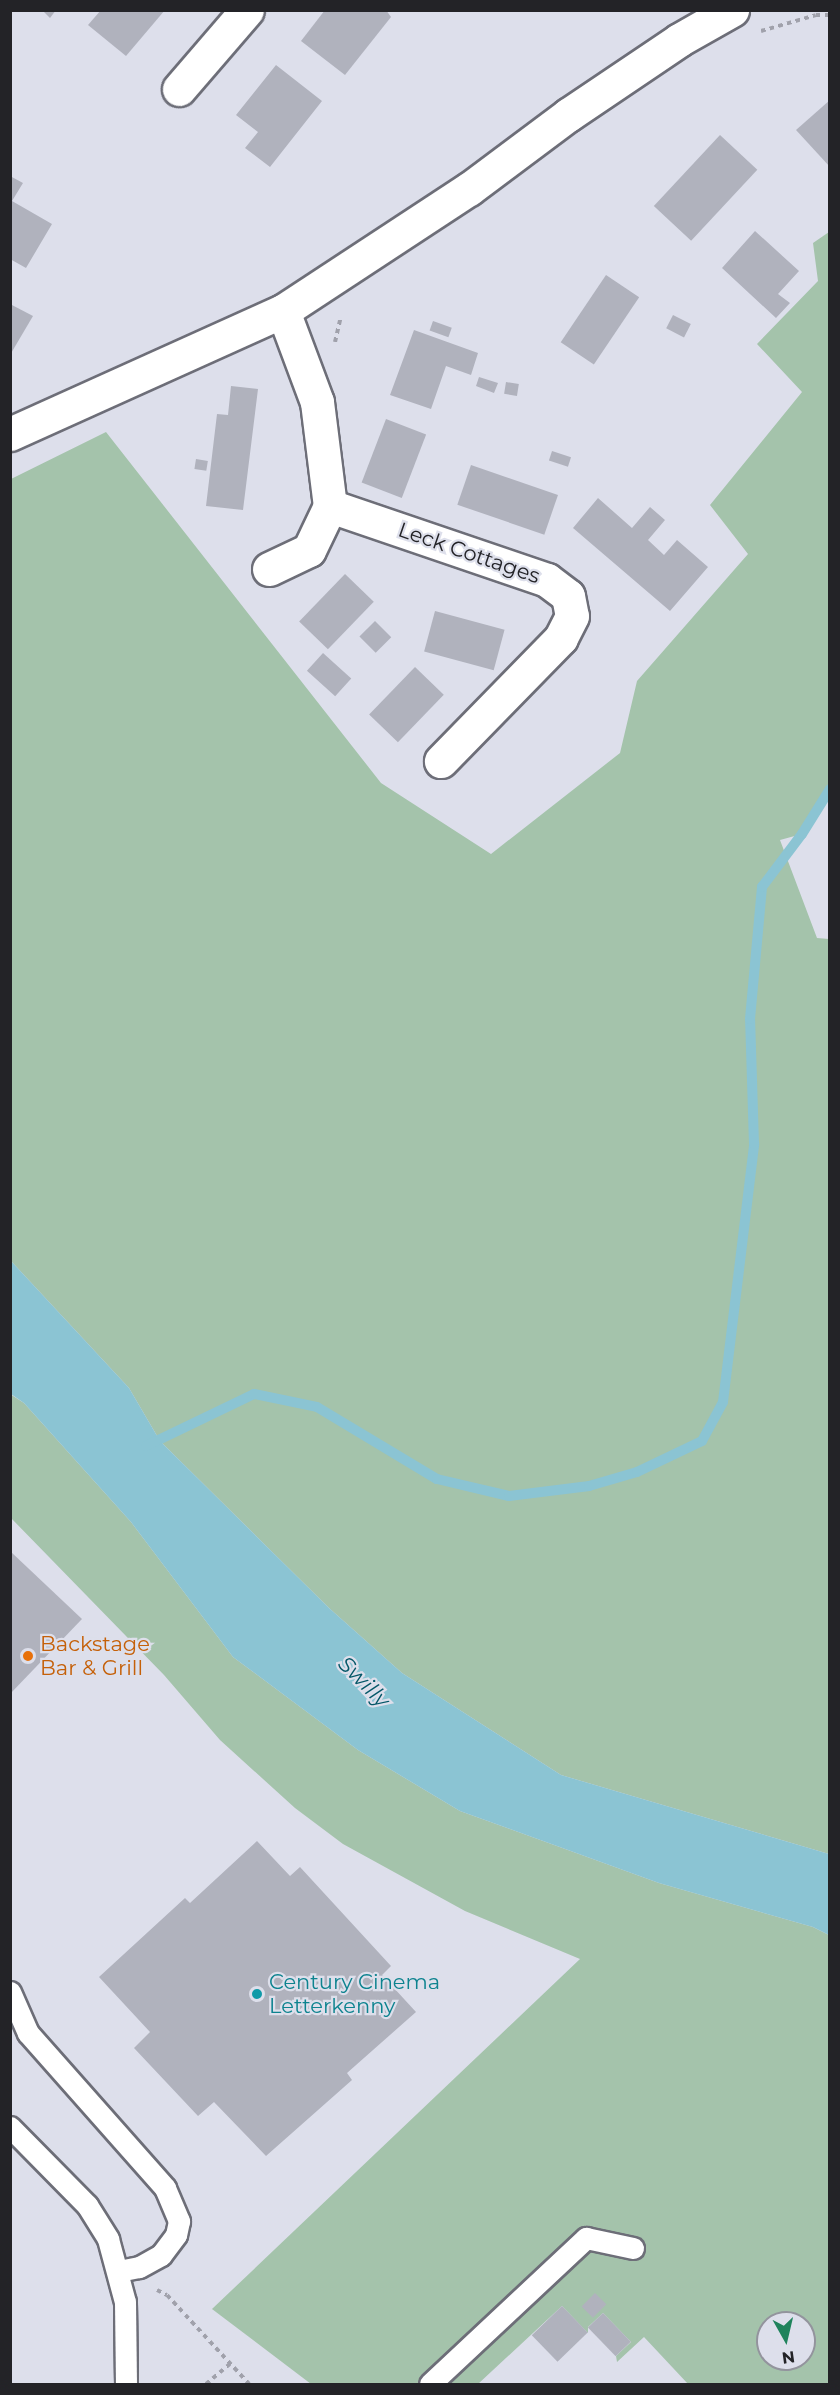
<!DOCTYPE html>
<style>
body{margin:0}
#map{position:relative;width:840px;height:2395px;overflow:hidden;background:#dddfeb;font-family:Montserrat,sans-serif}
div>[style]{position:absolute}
.green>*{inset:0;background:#a4c3ab}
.water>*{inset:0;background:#8bc4d3}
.stream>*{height:10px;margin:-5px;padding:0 5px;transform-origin:5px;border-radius:5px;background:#8bc4d3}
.building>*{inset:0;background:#b0b2bd;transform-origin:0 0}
.path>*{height:4px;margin-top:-2px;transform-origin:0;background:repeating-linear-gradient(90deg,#a0a1ab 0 4.5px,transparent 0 9px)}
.roads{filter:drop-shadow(2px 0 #6d6e78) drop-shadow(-2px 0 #6d6e78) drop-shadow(0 2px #6d6e78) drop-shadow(0 -2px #6d6e78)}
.lane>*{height:21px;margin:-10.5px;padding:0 10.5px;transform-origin:10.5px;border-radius:10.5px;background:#fff}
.street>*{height:33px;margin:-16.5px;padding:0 16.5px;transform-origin:16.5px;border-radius:16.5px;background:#fff}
.dots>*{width:16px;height:16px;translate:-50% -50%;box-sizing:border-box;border:3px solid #dddfeb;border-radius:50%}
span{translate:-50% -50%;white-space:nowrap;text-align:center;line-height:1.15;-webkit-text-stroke:4.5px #dddfeb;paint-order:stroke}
.street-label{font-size:21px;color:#232327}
.food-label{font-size:21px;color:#c56008}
.left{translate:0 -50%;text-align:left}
.culture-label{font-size:21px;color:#0d838f}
.water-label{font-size:22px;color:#045768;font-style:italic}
.frame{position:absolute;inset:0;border:12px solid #232327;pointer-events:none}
.north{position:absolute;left:756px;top:2311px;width:60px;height:60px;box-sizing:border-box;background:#dddfeb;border:2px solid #93949d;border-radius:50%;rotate:172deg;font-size:16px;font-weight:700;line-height:24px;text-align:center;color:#232327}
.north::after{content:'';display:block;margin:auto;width:21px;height:27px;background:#1f835c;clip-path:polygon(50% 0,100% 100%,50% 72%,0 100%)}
</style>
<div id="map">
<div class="green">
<div style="clip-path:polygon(829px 232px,829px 789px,802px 834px,780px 840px,817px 938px,829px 939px,829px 1854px,561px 1775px,402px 1673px,329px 1608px,160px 1441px,129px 1388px,11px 1261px,11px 479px,106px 432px,381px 783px,491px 854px,620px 753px,637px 681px,748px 554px,710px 505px,802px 392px,757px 344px,818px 281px,813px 243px)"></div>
<div style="clip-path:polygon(evenodd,10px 1394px,24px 1403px,131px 1522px,233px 1657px,358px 1750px,460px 1811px,659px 1883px,813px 1927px,829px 1935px,829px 2384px,688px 2384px,644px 2337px,617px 2362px,616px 2356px,631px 2342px,603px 2313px,588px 2327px,588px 2333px,562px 2306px,478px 2384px,311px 2384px,212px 2309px,580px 1959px,465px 1911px,343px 1844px,295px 1808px,220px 1740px,164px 1675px,11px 1518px,10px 1394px,768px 2323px,804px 2323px,804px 2359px,768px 2359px,768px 2323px)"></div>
</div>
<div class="water">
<div style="clip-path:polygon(11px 1261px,129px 1388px,160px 1441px,329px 1608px,402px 1673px,561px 1775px,829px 1854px,829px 1935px,813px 1927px,659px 1883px,460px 1811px,358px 1750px,233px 1657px,131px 1522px,24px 1403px,11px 1394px)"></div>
</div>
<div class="stream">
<div style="left:146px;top:1446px;width:120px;rotate:-25.7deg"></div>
<div style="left:254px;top:1394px;width:64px;rotate:11.7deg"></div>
<div style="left:317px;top:1407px;width:140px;rotate:31deg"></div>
<div style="left:437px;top:1479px;width:74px;rotate:13.3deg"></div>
<div style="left:509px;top:1496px;width:81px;rotate:-7.1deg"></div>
<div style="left:589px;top:1486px;width:50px;rotate:-16.3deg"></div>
<div style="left:637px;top:1472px;width:72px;rotate:-25.5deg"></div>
<div style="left:702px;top:1441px;width:44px;rotate:-61.7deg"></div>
<div style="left:723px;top:1402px;width:260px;rotate:-83.1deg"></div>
<div style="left:754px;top:1144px;width:125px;rotate:-91.8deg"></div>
<div style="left:750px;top:1019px;width:133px;rotate:-84.8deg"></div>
<div style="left:762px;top:887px;width:66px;rotate:-53deg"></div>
<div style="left:802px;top:834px;width:53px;rotate:-58.1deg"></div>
</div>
<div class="building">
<div style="clip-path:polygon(42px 10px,56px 10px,50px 18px)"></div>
<div style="clip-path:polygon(101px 10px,165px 10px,126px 56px,88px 25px)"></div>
<div style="clip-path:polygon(325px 10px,386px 10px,391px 17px,345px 75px,301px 41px)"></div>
<div style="clip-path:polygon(276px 65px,322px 101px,270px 167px,245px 148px,258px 132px,236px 115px)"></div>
<div style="clip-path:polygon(830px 100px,830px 167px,796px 130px)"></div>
<div style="left:720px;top:135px;width:51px;height:97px;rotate:43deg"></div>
<div style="clip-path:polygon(10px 176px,23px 183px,12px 201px,52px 224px,26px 268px,10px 259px)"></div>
<div style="clip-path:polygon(755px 231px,799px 271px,778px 294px,790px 303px,776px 318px,722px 268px)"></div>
<div style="left:606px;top:275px;width:40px;height:81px;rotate:34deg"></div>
<div style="clip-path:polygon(10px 304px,33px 316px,10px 355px)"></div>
<div style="left:673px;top:315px;width:20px;height:15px;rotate:27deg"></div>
<div style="left:433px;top:321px;width:20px;height:10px;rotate:20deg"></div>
<div style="clip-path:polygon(414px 330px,478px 353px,471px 375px,446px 366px,431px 409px,390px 395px)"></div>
<div style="clip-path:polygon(479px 377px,498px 383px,494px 393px,476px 386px)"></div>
<div style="left:506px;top:382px;width:13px;height:12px;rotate:9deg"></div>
<div style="clip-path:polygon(231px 386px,258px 389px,243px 510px,206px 506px,217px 414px,228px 415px)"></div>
<div style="left:386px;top:419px;width:43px;height:68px;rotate:21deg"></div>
<div style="left:552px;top:451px;width:20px;height:10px;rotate:18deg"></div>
<div style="left:196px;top:459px;width:12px;height:10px;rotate:9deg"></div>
<div style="left:471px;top:465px;width:92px;height:42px;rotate:19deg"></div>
<div style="clip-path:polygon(598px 498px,632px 528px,650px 507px,665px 520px,648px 540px,664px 555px,677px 540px,708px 567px,670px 611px,573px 528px)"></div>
<div style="left:345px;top:574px;width:40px;height:66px;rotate:44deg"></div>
<div style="left:435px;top:611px;width:72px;height:42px;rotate:15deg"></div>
<div style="left:375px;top:621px;width:23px;height:22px;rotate:45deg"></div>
<div style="left:323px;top:653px;width:38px;height:24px;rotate:42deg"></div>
<div style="left:415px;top:667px;width:40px;height:66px;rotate:44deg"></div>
<div style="clip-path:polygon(10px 1551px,82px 1619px,10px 1694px)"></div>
<div style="clip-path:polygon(257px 1841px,290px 1876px,300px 1867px,391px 1966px,382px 1975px,416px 2012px,347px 2073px,352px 2080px,266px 2156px,214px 2102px,198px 2116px,134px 2048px,150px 2032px,99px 1977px,185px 1898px,190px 1903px)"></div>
<div style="left:595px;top:2293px;width:16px;height:19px;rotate:45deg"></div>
<div style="left:562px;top:2306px;width:37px;height:42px;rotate:46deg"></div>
<div style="left:603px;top:2313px;width:40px;height:21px;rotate:46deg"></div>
</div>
<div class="path">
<div style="left:761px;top:31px;width:57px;rotate:-16.2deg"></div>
<div style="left:816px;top:15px;width:14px"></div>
<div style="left:335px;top:342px;width:26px;rotate:-77deg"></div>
<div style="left:157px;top:2290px;width:11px;rotate:27deg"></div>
<div style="left:167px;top:2295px;width:121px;rotate:47.3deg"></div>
<div style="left:206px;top:2384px;width:31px;rotate:-40deg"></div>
</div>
<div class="roads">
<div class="lane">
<div style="left:10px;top:1992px;width:45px;rotate:66.3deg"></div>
<div style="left:28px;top:2033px;width:207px;rotate:48.5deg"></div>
<div style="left:165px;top:2188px;width:36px;rotate:67deg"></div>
<div style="left:179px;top:2221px;width:14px;rotate:102deg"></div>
<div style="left:176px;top:2235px;width:25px;rotate:127deg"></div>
<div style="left:161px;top:2255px;width:25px;rotate:151deg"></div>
<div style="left:139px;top:2267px;width:21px;rotate:169deg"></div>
<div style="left:10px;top:2127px;width:110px;rotate:45.4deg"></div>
<div style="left:87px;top:2205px;width:40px;rotate:58deg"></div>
<div style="left:108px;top:2239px;width:65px;rotate:74.9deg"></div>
<div style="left:125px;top:2302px;width:82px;rotate:89.3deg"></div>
<div style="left:430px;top:2384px;width:214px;rotate:-43.1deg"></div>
<div style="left:586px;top:2238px;width:48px;rotate:12deg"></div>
</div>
<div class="street">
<div style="left:179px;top:89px;width:104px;rotate:-49.3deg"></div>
<div style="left:283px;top:311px;width:97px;rotate:69.5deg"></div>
<div style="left:317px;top:402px;width:105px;rotate:82.9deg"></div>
<div style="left:330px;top:506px;width:229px;rotate:18.8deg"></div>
<div style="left:547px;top:580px;width:26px;rotate:37deg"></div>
<div style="left:568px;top:596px;width:20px;rotate:79deg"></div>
<div style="left:572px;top:616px;width:25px;rotate:117deg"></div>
<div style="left:561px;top:638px;width:172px;rotate:134.3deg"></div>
<div style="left:10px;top:434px;width:299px;rotate:-24.3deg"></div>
<div style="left:283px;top:311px;width:222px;rotate:-33.3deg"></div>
<div style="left:469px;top:189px;width:124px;rotate:-36.8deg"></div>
<div style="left:568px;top:115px;width:134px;rotate:-34deg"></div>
<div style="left:679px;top:40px;width:61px;rotate:-29.5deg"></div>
<div style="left:269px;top:569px;width:44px;rotate:-25.4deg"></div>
<div style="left:309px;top:550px;width:49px;rotate:-64.5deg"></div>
</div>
</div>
<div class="dots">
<div style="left:28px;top:1656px;background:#e8710a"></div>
<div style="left:257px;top:1994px;background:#0f9aa8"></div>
</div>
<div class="street-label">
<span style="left:469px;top:553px;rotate:19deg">Leck Cottages</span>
</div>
<div class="food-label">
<span class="left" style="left:40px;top:1656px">Backstage<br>Bar &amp; Grill</span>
</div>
<div class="culture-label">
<span class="left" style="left:269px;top:1994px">Century Cinema<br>Letterkenny</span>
</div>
<div class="water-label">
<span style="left:364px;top:1682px;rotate:45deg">Swilly</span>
</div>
<div class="frame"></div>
<div class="north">N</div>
</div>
